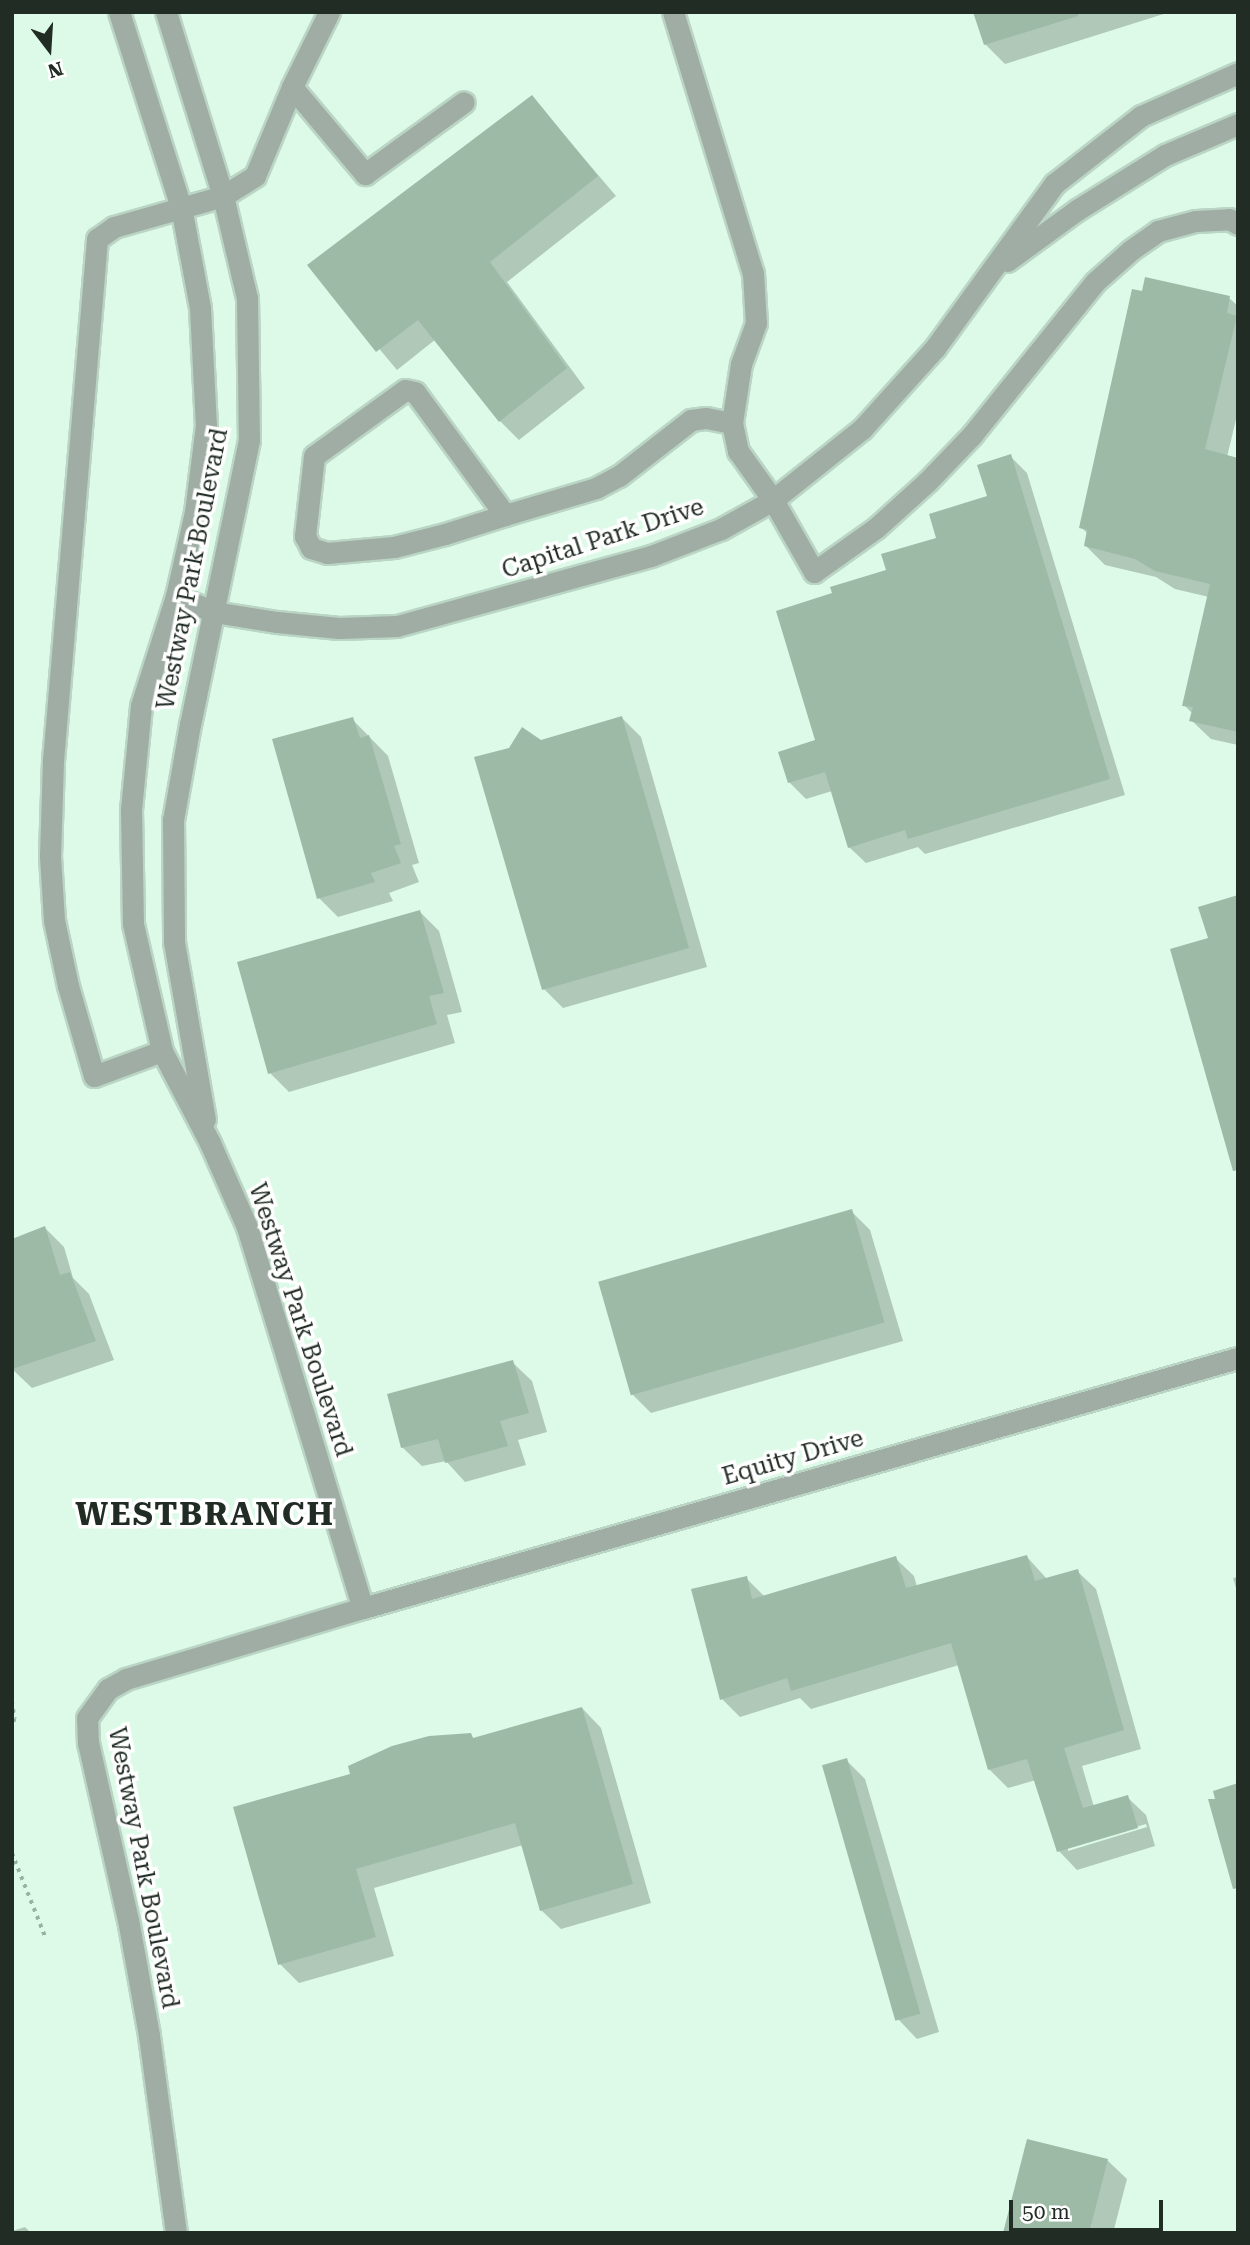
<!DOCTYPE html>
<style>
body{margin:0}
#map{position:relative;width:1250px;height:2245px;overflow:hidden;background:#dcfae7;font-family:"Roboto Serif",serif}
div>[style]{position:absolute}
.shadow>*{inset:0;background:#0003}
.building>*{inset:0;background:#9dbaa7;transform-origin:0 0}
.path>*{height:3.5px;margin-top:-1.75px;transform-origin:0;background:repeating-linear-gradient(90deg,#99b1a2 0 3.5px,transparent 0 8.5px)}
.roads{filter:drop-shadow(2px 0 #bad5c4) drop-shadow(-2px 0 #bad5c4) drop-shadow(0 2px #bad5c4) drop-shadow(0 -2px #bad5c4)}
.minor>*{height:21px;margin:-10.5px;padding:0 10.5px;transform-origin:10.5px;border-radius:10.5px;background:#a0ada4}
span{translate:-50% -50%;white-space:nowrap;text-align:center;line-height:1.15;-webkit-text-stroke:7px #fff;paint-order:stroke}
.street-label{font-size:24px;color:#212c25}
.district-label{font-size:32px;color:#212c25;font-weight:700;letter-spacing:2px}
.frame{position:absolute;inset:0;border:14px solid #212c25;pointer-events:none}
.north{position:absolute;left:14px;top:14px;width:70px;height:70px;-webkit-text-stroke:5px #fff;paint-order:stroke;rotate:163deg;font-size:19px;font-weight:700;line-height:28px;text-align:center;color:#212c25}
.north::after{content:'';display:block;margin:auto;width:24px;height:32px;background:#212c25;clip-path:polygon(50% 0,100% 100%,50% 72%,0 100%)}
.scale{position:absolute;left:1009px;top:2200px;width:154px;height:32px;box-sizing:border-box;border:4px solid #212c25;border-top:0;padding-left:9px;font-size:21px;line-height:24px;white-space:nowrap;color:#212c25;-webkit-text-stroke:5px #fff;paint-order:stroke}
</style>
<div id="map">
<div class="shadow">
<div style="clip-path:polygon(975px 12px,1170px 12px,1005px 64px,985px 44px)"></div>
<div style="clip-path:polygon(532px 97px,616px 196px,507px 282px,585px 388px,519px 440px,500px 421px,436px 339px,397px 370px,310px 266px)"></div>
<div style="clip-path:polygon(1229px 298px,1238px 306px,1238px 411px,1227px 457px,1238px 460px,1238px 745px,1211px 739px,1191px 720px,1193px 714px,1184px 705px,1209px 597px,1175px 589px,1156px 577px,1105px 565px,1086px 546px,1088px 534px,1081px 527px)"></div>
<div style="clip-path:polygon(1010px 456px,1027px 473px,1125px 795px,925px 854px,918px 847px,866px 863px,849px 847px,832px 791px,806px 799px,789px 782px,817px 741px,834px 595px,888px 571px,938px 539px,989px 497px)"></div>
<div style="clip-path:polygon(622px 718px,641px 737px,707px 967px,563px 1008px,544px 989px,540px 742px)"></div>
<div style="clip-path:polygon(352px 719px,388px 756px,419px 863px,412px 865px,419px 882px,389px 893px,393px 901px,338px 917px,319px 898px)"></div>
<div style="clip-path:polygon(420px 912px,439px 931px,462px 1012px,447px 1015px,455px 1043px,289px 1092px,270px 1073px)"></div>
<div style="clip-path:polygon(851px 1211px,870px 1230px,903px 1341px,651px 1413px,632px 1394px)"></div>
<div style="clip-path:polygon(45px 1228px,64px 1247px,73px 1278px,89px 1294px,114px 1360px,32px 1388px,12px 1369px,12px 1241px)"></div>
<div style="clip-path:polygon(512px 1362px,532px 1381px,547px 1432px,518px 1440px,526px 1465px,465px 1482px,446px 1461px,422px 1466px,402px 1447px)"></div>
<div style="clip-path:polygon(evenodd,1027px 1557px,1047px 1579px,1077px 1571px,1096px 1589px,1141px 1749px,1082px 1766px,1094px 1807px,1127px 1797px,1146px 1815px,1155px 1846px,1077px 1870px,1059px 1851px,1036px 1780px,1008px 1788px,989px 1769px,959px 1665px,811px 1709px,800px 1698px,740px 1717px,722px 1699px,746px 1578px,765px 1597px,895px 1558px,914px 1576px,917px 1587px,1027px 1557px,1146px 1824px,1147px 1827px,1068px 1851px,1068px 1847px,1146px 1824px)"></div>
<div style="clip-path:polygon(1238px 1577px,1238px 1595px,1233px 1578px)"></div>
<div style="clip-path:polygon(582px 1708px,601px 1728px,651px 1903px,561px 1929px,541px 1910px,523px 1845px,374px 1888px,394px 1956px,299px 1983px,280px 1964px,352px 1775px,470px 1735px,474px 1739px)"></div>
<div style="clip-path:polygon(846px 1760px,865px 1779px,939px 2032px,917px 2039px,898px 2019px)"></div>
<div style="clip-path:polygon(1107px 2160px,1127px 2179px,1113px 2233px,1005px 2233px)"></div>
<div style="clip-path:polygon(25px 2227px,31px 2233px,12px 2233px,12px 2231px)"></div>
</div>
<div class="building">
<div style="clip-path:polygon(973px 12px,1078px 12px,1078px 16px,984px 45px)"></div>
<div style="clip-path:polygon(532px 95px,598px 176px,490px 262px,567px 368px,499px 422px,418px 320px,376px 352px,307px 265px)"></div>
<div style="clip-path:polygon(1145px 277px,1230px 296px,1227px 313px,1237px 316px,1205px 449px,1238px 458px,1238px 732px,1189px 721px,1193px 707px,1182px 706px,1210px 584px,1155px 571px,1135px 559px,1084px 546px,1087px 530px,1079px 528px,1132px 289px,1142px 291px)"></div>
<div style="clip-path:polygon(1011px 454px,1110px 779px,908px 839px,905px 830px,848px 848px,825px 772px,788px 783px,778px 752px,815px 740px,776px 611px,832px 593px,830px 587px,886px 570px,881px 554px,936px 538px,929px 514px,987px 496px,977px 465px)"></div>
<div style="clip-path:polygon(622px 716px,689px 948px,542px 990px,474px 757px,509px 748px,522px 727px,541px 740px)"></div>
<div style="clip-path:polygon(353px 717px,360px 738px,369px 735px,401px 844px,394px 846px,401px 863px,371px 873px,375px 882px,317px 899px,272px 739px)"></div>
<div style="clip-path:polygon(1238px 895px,1238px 1170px,1233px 1171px,1170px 949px,1208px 938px,1198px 907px)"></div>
<div style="clip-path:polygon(420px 910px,444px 993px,429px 996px,437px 1024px,268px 1074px,237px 962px)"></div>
<div style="left:852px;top:1209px;width:118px;height:264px;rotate:74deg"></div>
<div style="clip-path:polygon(45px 1226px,60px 1275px,70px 1272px,96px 1341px,12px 1369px,12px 1239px)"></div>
<div style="clip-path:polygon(513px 1360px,529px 1413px,500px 1421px,508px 1446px,445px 1463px,438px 1439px,401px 1448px,387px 1394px)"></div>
<div style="clip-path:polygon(1027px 1555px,1035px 1581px,1078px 1569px,1124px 1730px,1064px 1748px,1083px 1808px,1128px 1795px,1138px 1828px,1057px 1852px,1027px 1759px,988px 1770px,951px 1643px,791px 1691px,787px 1678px,720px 1700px,691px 1589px,747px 1576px,752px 1599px,896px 1556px,906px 1588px)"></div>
<div style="clip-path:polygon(582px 1707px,633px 1884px,540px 1911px,515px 1823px,356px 1869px,376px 1937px,278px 1965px,233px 1807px,350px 1774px,348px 1766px,392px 1746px,429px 1736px,471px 1733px,473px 1738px)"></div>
<div style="left:847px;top:1758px;width:266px;height:26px;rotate:74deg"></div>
<div style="clip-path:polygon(1238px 1783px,1238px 1888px,1233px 1889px,1208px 1799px,1215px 1799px,1213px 1791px)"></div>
<div style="clip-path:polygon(1027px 2139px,1108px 2159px,1089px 2233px,1003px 2233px)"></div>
</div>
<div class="path">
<div style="left:12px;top:1701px;width:18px;rotate:81deg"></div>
<div style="left:15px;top:1719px;width:7px;rotate:117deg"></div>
<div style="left:12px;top:1853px;width:89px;rotate:68.3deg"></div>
</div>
<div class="roads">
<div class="minor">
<div style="left:119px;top:12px;width:205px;rotate:72.4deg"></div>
<div style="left:181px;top:207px;width:103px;rotate:79.3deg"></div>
<div style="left:200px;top:308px;width:117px;rotate:87.1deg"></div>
<div style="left:206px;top:425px;width:88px;rotate:97.2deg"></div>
<div style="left:195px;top:512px;width:86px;rotate:102.7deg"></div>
<div style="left:176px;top:596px;width:115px;rotate:107.7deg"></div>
<div style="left:141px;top:706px;width:104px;rotate:95.5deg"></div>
<div style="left:131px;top:810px;width:114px;rotate:89deg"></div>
<div style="left:133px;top:924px;width:130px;rotate:77.1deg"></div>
<div style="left:162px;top:1051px;width:104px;rotate:62.4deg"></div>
<div style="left:210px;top:1143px;width:92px;rotate:66.2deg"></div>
<div style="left:247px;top:1227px;width:398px;rotate:73.1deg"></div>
<div style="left:166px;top:12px;width:193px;rotate:72.8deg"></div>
<div style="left:223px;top:196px;width:105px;rotate:76.8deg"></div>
<div style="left:247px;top:298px;width:142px;rotate:89.2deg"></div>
<div style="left:249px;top:440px;width:290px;rotate:101.7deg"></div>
<div style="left:190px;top:724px;width:97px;rotate:100deg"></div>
<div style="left:173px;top:820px;width:122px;rotate:89.5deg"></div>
<div style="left:174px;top:942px;width:180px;rotate:80.1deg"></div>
<div style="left:673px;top:12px;width:273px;rotate:73deg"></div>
<div style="left:753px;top:273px;width:50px;rotate:86.6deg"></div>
<div style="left:756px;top:323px;width:44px;rotate:110.1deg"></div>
<div style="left:741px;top:364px;width:60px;rotate:98.7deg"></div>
<div style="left:732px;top:423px;width:29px;rotate:78deg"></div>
<div style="left:738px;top:451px;width:60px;rotate:54.5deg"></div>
<div style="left:773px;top:500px;width:83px;rotate:60.3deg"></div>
<div style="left:814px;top:572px;width:76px;rotate:-35.4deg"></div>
<div style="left:876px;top:528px;width:70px;rotate:-42.1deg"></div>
<div style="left:928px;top:481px;width:64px;rotate:-46.3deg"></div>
<div style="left:972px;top:435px;width:196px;rotate:-51.2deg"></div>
<div style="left:1095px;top:282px;width:48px;rotate:-41.6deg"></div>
<div style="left:1131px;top:250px;width:33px;rotate:-35deg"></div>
<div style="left:1158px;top:231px;width:39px;rotate:-15deg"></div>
<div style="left:1196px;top:221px;width:33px;rotate:-3deg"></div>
<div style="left:1229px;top:219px;width:10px;rotate:29deg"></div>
<div style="left:292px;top:87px;width:114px;rotate:50deg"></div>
<div style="left:365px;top:174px;width:122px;rotate:-36deg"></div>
<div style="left:1007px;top:261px;width:87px;rotate:-36.1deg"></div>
<div style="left:1077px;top:210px;width:104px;rotate:-32deg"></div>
<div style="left:1165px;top:155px;width:79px;rotate:-23deg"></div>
<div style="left:505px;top:515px;width:152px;rotate:-126.2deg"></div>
<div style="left:415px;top:392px;width:10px;rotate:-169deg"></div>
<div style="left:405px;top:390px;width:112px;rotate:144deg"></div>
<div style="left:314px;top:456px;width:81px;rotate:96.4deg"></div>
<div style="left:305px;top:536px;width:13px;rotate:63deg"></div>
<div style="left:311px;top:548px;width:17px;rotate:17deg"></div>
<div style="left:327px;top:553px;width:67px;rotate:-5.1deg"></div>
<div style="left:394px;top:547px;width:53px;rotate:-14.3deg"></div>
<div style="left:445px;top:534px;width:63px;rotate:-17.6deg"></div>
<div style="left:505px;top:515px;width:95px;rotate:-16.5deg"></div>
<div style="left:596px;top:488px;width:26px;rotate:-28deg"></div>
<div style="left:619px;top:476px;width:91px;rotate:-37.9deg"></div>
<div style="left:691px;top:420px;width:15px;rotate:-8deg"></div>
<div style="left:706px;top:418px;width:26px;rotate:11deg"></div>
<div style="left:176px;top:596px;width:41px;rotate:22.8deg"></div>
<div style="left:214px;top:612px;width:64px;rotate:9deg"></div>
<div style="left:277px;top:622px;width:62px;rotate:5.5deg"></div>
<div style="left:339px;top:628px;width:58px;rotate:-2deg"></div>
<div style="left:397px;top:626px;width:263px;rotate:-15.4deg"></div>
<div style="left:651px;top:556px;width:75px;rotate:-21.1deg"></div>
<div style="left:721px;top:529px;width:60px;rotate:-29.1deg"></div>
<div style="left:773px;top:500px;width:114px;rotate:-38.6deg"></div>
<div style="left:862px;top:429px;width:109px;rotate:-48deg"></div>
<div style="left:935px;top:348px;width:203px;rotate:-54deg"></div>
<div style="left:1054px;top:184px;width:110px;rotate:-38deg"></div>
<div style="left:1141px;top:116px;width:106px;rotate:-23.9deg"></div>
<div style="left:162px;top:1051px;width:72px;rotate:159.8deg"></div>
<div style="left:94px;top:1076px;width:94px;rotate:-106.1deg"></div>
<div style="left:68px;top:986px;width:67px;rotate:-102deg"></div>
<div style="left:54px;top:920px;width:64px;rotate:-93.6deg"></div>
<div style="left:50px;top:856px;width:95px;rotate:-88.2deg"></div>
<div style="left:53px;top:761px;width:524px;rotate:-85.18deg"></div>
<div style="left:97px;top:239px;width:21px;rotate:-35deg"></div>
<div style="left:114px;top:227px;width:113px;rotate:-15.9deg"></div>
<div style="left:223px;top:196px;width:38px;rotate:-32deg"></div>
<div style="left:255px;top:176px;width:96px;rotate:-67.4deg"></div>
<div style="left:292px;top:87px;width:84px;rotate:-63.7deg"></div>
<div style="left:176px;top:2233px;width:200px;rotate:-97.8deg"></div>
<div style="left:149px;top:2035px;width:117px;rotate:-100.3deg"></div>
<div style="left:128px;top:1920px;width:181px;rotate:-102.7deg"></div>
<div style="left:88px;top:1743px;width:25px;rotate:-92deg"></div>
<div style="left:87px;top:1718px;width:36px;rotate:-54deg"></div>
<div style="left:108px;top:1689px;width:21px;rotate:-29deg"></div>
<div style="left:126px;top:1679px;width:247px;rotate:-16.7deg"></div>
<div style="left:363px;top:1608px;width:910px;rotate:-15.95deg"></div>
</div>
</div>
<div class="street-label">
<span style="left:603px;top:539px;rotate:-18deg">Capital Park Drive</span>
<span style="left:193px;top:569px;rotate:-79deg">Westway Park Boulevard</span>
<span style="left:300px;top:1320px;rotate:72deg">Westway Park Boulevard</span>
<span style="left:793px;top:1458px;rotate:-16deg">Equity Drive</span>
<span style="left:143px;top:1868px;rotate:79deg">Westway Park Boulevard</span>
</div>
<div class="district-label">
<span style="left:205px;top:1514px">WESTBRANCH</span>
</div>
<div class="frame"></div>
<div class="north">N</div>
<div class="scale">50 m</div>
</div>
